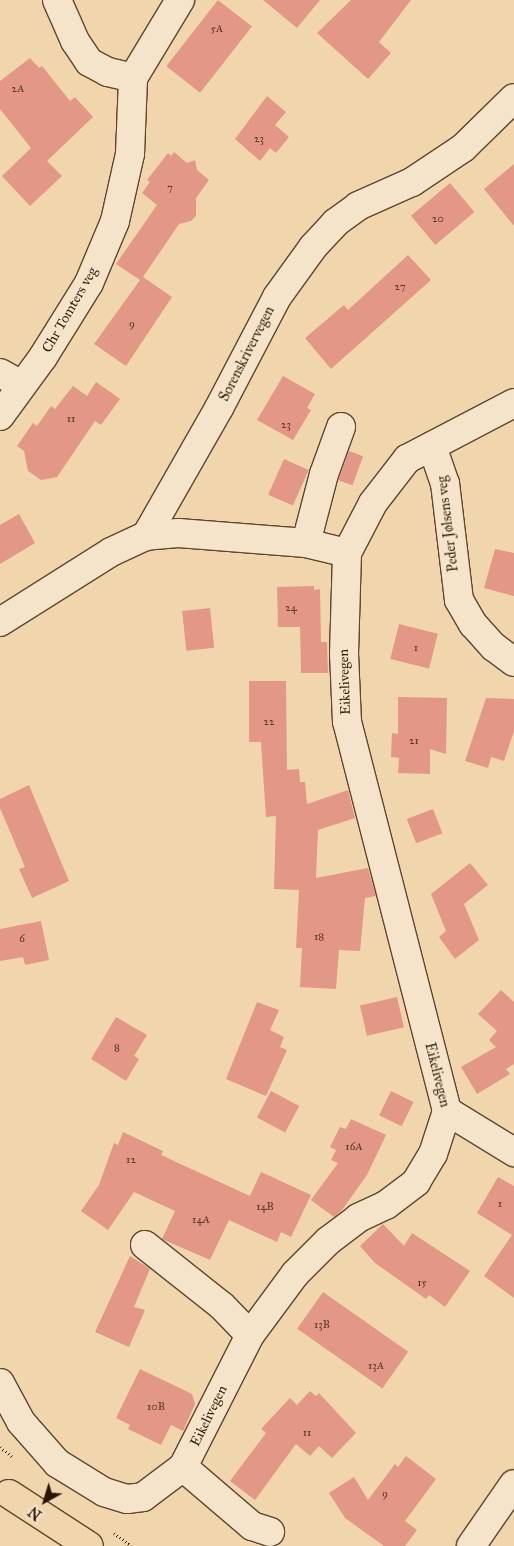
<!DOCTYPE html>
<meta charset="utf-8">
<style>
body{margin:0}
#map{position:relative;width:514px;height:1546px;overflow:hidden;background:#f1d6ad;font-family:"IM FELL Great Primer",serif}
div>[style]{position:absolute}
.building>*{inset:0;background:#e29787;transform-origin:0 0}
.path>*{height:3px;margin-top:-1.5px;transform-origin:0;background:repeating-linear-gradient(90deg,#2b1602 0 1px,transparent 0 3.5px)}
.roads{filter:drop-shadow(1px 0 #5c462d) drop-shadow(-1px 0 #5c462d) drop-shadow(0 1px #5c462d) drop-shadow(0 -1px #5c462d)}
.minor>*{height:28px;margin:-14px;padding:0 14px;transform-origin:14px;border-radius:14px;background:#f6e4ca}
.major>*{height:28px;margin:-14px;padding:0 14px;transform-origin:14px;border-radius:14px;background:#f1d6ad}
span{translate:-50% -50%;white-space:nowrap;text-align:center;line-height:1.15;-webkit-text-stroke:4.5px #f6e4ca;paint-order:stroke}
.number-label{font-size:11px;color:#593623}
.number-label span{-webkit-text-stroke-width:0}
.street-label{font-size:14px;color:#2b1602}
.north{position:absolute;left:20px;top:1476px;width:50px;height:50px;-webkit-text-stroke:4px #f6e4ca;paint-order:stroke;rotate:219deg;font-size:14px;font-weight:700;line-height:20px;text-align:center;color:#2b1602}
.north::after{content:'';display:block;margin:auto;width:18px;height:22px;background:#2b1602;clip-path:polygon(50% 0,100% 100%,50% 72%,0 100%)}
</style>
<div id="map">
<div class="building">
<div style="left:218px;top:0;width:43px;height:84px;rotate:38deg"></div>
<div style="clip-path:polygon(263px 0,320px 0,297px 28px)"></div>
<div style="clip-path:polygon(351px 0,411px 0,379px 42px,391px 53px,368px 79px,317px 33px)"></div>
<div style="clip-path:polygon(30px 58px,39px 68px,42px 66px,70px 101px,75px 97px,93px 117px,47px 161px,62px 176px,30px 206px,2px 176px,31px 148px,0 109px,0 81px)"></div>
<div style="clip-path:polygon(267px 96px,286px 112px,275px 125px,289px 137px,276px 153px,270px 148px,260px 161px,235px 139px)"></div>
<div style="clip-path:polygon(174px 152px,187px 163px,195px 160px,197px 170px,209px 180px,196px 198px,196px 216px,191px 221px,179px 224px,143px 277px,172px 297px,126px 366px,94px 344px,140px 280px,116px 264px,157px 205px,142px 193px,150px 182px,147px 180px,168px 153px,171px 156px)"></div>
<div style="clip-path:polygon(514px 164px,514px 226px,484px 189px)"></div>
<div style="left:450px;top:183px;width:38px;height:51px;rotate:50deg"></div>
<div style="clip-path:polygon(408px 255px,431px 280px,331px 369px,305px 338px,344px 305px,348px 310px)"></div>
<div style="clip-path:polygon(283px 376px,315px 394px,307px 408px,311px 410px,293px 440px,257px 420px)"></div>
<div style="clip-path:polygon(96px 382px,120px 399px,101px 425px,95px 421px,57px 477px,41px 480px,28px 471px,24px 451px,17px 446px,33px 423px,37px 426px,51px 406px,55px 409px,73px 386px,87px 396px)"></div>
<div style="left:349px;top:451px;width:15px;height:31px;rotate:20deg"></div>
<div style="left:284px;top:459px;width:27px;height:39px;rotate:24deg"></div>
<div style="clip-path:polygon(19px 514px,35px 543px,0 564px,0 525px)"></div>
<div style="clip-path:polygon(495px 549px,514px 553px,514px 596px,484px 588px)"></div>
<div style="clip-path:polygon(314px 586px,314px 590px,320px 589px,321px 642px,327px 642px,328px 673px,301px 673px,300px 627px,278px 627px,277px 587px)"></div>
<div style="left:210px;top:608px;width:40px;height:28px;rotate:84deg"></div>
<div style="left:399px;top:624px;width:40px;height:36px;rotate:14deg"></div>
<div style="clip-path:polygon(249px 681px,286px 681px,287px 770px,299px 769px,300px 782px,305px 782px,307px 804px,348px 790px,355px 818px,318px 830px,316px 878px,368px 868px,376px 896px,365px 898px,360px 951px,339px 950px,336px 989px,300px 987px,302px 948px,296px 948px,299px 890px,274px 889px,276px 816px,266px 817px,261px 742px,249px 742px)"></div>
<div style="clip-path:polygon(398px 697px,447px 698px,446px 754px,430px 749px,430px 774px,398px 773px,399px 758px,391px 757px,392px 733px,398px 734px)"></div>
<div style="clip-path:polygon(486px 698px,514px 699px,514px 731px,504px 761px,491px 757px,488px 768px,465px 761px)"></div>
<div style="clip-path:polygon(29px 785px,69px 881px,32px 898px,19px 869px,25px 867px,0 808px,0 799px)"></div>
<div style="left:433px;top:809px;width:26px;height:28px;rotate:69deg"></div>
<div style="clip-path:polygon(470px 863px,488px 885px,464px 904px,479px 940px,455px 959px,439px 937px,446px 931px,431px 894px)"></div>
<div style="clip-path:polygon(41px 921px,49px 960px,25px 965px,23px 957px,0 961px,0 929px)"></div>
<div style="clip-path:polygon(501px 990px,514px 1002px,514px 1064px,506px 1069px,510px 1074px,477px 1094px,461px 1067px,496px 1047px,489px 1040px,497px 1031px,478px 1014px)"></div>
<div style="left:397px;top:997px;width:31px;height:38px;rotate:77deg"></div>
<div style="clip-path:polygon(257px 1002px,279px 1010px,270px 1030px,284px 1037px,280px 1047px,287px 1050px,266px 1096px,226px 1079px)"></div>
<div style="clip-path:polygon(116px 1017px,147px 1035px,134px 1056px,139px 1059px,126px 1081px,91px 1059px)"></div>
<div style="left:271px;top:1091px;width:32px;height:30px;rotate:28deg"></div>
<div style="left:391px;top:1091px;width:25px;height:27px;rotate:26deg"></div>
<div style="clip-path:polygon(351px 1119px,386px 1135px,367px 1175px,342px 1210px,334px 1217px,311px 1200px,338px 1163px,331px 1160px,336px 1150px,330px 1147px,340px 1127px,346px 1129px)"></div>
<div style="clip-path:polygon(123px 1132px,163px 1151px,161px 1155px,250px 1196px,261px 1172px,311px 1195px,291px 1237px,281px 1232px,277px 1242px,229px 1220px,210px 1260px,162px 1239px,175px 1211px,134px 1192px,108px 1230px,81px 1211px,99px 1185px,114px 1143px,118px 1145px)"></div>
<div style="clip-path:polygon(498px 1177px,514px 1186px,514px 1298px,484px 1276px,512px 1235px,477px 1213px)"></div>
<div style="clip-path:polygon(383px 1224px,404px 1246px,412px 1233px,470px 1271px,445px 1307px,429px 1295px,426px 1299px,375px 1263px,360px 1246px)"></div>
<div style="clip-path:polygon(130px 1256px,150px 1269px,134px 1307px,145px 1310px,129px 1347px,95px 1332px)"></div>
<div style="left:323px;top:1292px;width:104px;height:45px;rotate:35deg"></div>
<div style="clip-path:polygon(140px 1369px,192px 1394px,195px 1404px,183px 1431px,171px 1425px,161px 1445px,128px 1429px,130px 1425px,116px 1418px)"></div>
<div style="clip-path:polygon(310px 1391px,316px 1396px,319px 1393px,356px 1433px,332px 1458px,319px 1446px,310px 1456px,296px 1444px,255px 1500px,230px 1481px,266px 1433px,261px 1429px,290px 1398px,297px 1405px)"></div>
<div style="clip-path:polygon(406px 1456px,436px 1479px,405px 1521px,417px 1530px,405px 1546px,384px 1546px,345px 1518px,329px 1493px,354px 1477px,368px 1500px,395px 1464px,398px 1467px)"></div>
</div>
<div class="path">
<div style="left:0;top:1447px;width:16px;rotate:38deg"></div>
<div style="left:114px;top:1533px;width:21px;rotate:37deg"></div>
</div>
<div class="roads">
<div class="minor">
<div style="left:57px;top:0;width:45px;rotate:66.3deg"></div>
<div style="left:75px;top:41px;width:25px;rotate:56deg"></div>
<div style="left:89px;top:62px;width:21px;rotate:28deg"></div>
<div style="left:108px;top:72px;width:26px;rotate:13deg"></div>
<div style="left:0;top:373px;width:25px;rotate:29deg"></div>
<div style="left:0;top:416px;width:73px;rotate:-53.9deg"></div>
<div style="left:43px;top:357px;width:87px;rotate:-58.1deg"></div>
<div style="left:89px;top:283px;width:67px;rotate:-67.2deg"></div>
<div style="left:115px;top:221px;width:69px;rotate:-77.4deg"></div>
<div style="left:130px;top:154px;width:76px;rotate:-87.7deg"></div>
<div style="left:133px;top:78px;width:91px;rotate:-58.9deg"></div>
<div style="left:432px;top:446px;width:39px;rotate:71deg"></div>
<div style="left:445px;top:483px;width:118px;rotate:83.2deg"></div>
<div style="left:459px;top:600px;width:28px;rotate:60deg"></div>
<div style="left:473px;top:624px;width:31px;rotate:48deg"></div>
<div style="left:494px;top:647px;width:25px;rotate:37deg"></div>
<div style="left:306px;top:543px;width:71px;rotate:-75.4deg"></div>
<div style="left:324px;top:474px;width:50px;rotate:-70.1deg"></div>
<div style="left:347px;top:553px;width:56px;rotate:-62.5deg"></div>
<div style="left:373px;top:503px;width:56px;rotate:-52.3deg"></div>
<div style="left:407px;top:459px;width:121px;rotate:-27.6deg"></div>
<div style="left:0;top:622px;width:131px;rotate:-32.2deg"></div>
<div style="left:111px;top:552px;width:38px;rotate:-25deg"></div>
<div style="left:146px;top:536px;width:147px;rotate:-60.3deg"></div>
<div style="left:219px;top:408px;width:125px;rotate:-62.4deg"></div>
<div style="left:277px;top:297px;width:62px;rotate:-54.2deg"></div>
<div style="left:313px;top:247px;width:33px;rotate:-47deg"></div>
<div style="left:335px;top:223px;width:29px;rotate:-36deg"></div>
<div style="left:358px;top:206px;width:59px;rotate:-24deg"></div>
<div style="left:412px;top:182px;width:61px;rotate:-33.7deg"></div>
<div style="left:463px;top:148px;width:71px;rotate:-44.4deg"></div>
<div style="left:447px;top:1111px;width:79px;rotate:31.5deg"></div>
<div style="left:145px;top:1245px;width:98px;rotate:38.4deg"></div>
<div style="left:222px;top:1306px;width:40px;rotate:46deg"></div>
<div style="left:0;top:1383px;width:44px;rotate:61.7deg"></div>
<div style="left:21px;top:1422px;width:55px;rotate:48.7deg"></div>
<div style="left:57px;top:1463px;width:55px;rotate:31.7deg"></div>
<div style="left:104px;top:1492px;width:24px;rotate:17deg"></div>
<div style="left:127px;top:1499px;width:16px;rotate:-7deg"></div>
<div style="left:143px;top:1497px;width:50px;rotate:-36.9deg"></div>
<div style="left:183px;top:1467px;width:148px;rotate:-63.1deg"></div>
<div style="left:250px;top:1335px;width:76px;rotate:-53.6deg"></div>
<div style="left:295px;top:1274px;width:47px;rotate:-45deg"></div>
<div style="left:328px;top:1241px;width:38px;rotate:-37deg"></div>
<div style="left:358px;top:1218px;width:31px;rotate:-25deg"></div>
<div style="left:386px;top:1205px;width:38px;rotate:-37deg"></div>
<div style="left:416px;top:1182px;width:33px;rotate:-59deg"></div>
<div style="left:433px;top:1154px;width:45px;rotate:-72deg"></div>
<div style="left:447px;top:1111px;width:402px;rotate:-104.4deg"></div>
<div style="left:347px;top:722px;width:68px;rotate:-92.5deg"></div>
<div style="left:344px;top:654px;width:101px;rotate:-88.3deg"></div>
<div style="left:347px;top:553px;width:42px;rotate:-166.3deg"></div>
<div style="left:306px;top:543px;width:128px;rotate:-175.5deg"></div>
<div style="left:178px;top:533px;width:32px;rotate:175deg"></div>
<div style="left:183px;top:1467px;width:91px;rotate:40.5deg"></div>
<div style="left:252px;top:1526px;width:19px;rotate:18deg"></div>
<div style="left:471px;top:1546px;width:75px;rotate:-55.3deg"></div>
</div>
<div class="major">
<div style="left:9px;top:1494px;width:95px;rotate:33deg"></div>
</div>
</div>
<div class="number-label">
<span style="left:217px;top:29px">5A</span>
<span style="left:18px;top:89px">2A</span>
<span style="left:259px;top:139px">23</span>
<span style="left:170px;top:188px">7</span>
<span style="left:438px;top:219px">20</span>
<span style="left:400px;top:287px">27</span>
<span style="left:132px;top:324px">9</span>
<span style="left:71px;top:419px">11</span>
<span style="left:286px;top:425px">23</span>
<span style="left:291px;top:608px">24</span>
<span style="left:416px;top:648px">1</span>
<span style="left:269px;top:722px">22</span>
<span style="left:414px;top:741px">21</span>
<span style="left:319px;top:937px">18</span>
<span style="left:22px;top:939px">6</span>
<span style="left:117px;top:1048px">8</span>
<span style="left:354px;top:1147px">16A</span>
<span style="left:131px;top:1160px">12</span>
<span style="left:500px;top:1204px">1</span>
<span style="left:265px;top:1207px">14B</span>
<span style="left:201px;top:1220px">14A</span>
<span style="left:422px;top:1283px">15</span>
<span style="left:322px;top:1325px">13B</span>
<span style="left:376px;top:1366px">13A</span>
<span style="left:156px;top:1407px">10B</span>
<span style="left:307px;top:1433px">11</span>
<span style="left:385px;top:1494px">9</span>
</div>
<div class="street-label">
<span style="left:70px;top:310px;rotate:-60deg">Chr Tomters veg</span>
<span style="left:247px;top:354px;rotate:-63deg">Sorenskrivervegen</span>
<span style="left:448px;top:524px;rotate:-97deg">Peder Jølsens veg</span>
<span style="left:345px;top:682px;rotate:-92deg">Eikelivegen</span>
<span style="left:437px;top:1075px;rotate:76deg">Eikelivegen</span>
<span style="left:209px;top:1416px;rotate:-64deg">Eikelivegen</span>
</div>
<div class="north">N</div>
</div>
